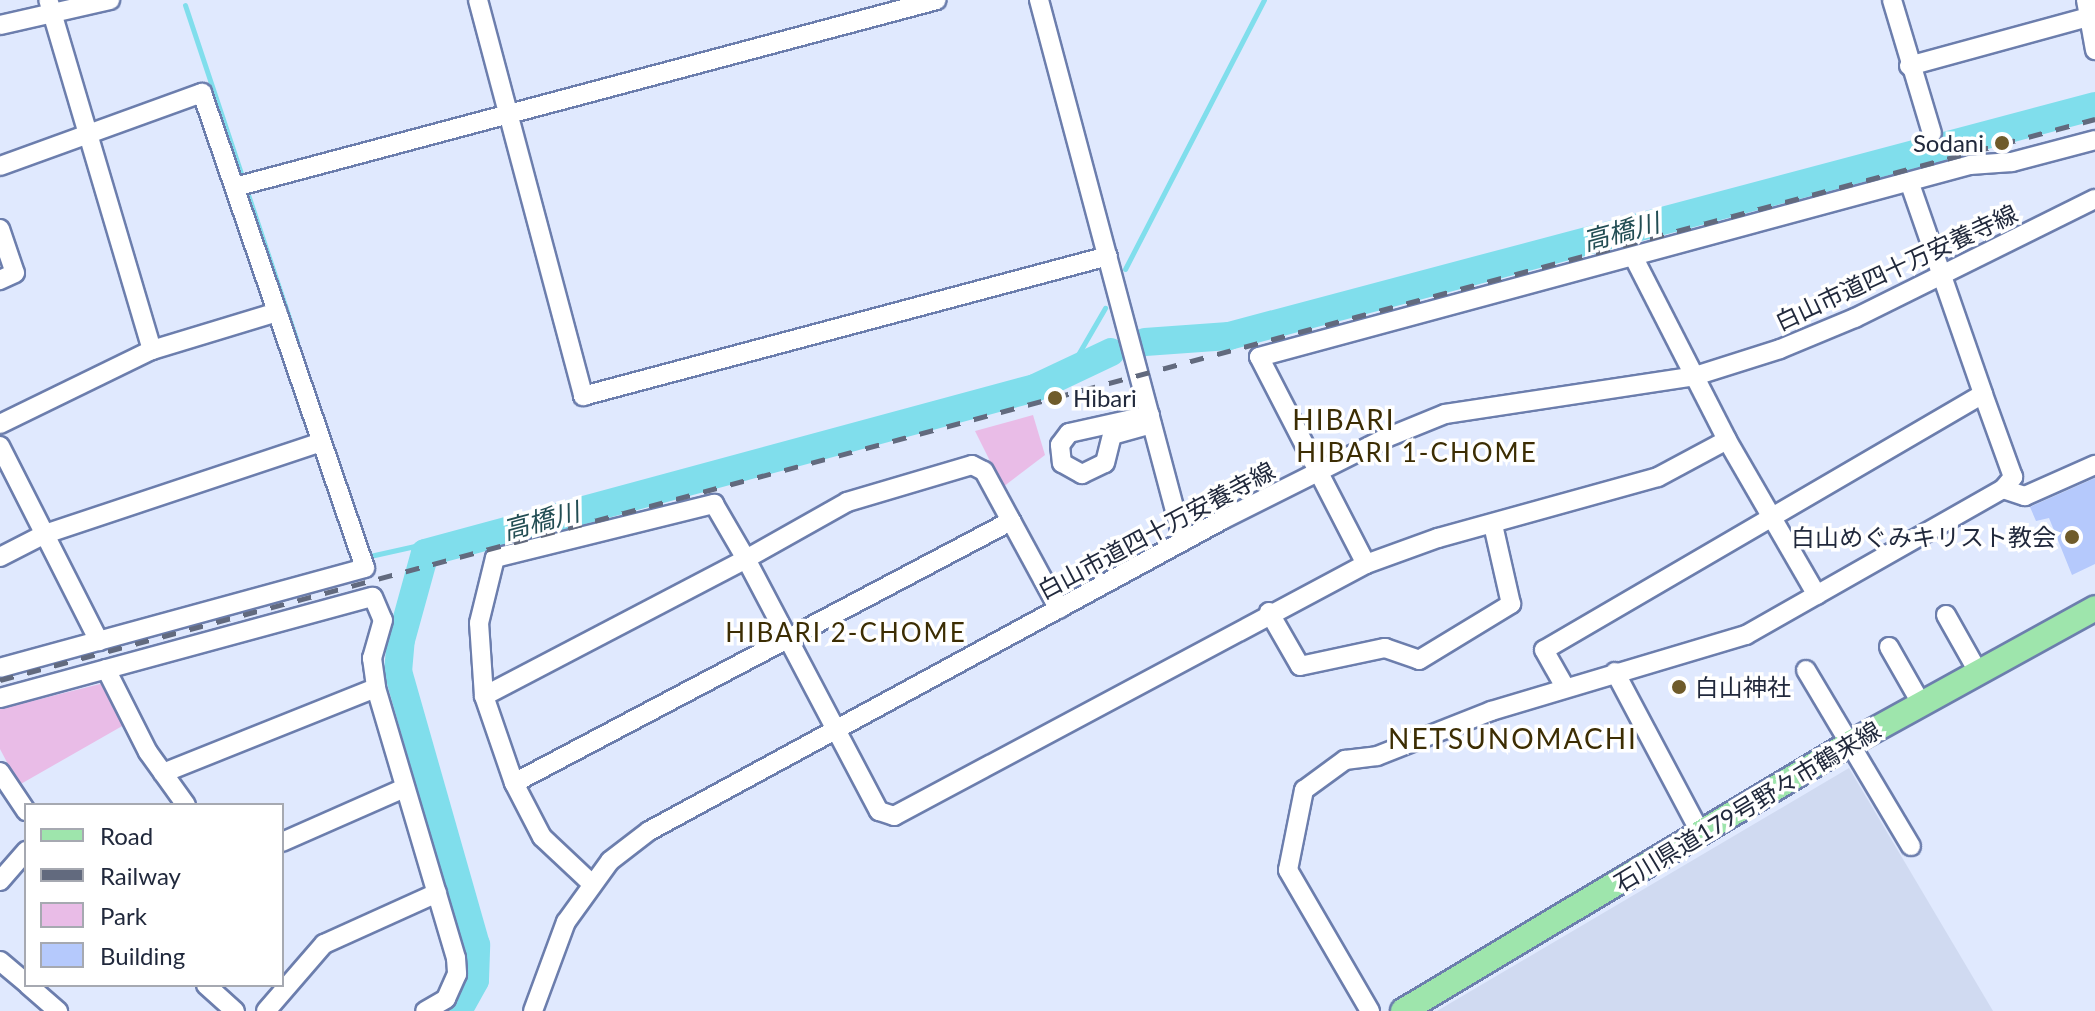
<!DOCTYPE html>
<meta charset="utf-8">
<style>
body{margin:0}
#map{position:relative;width:2095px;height:1011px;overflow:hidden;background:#e0e9fe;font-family:Lato,"Noto Sans JP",sans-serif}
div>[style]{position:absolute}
.built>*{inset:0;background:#d0daf1}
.green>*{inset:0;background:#e9bce7}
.stream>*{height:5px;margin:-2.5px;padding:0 2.5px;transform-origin:2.5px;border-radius:2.5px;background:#80deec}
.river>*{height:28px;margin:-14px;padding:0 14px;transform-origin:14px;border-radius:14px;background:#80deec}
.building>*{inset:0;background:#b5c9fc}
.roads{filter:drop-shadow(2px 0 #6c7ead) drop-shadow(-2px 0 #6c7ead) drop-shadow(0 2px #6c7ead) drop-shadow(0 -2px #6c7ead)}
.minor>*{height:18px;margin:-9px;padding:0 9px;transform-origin:9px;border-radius:9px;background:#fff}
.major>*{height:24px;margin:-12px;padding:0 12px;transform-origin:12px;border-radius:12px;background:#9ee5ac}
.rail>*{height:5px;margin-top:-2.5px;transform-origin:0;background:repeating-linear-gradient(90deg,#626a7e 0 14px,transparent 0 28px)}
.dots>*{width:22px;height:22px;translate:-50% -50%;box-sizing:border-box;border:4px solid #fff;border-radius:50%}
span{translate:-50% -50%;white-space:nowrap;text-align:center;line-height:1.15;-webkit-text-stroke:7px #fff;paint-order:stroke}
.poi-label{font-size:24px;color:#21293c}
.right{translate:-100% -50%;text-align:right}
.left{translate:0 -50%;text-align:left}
.street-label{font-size:24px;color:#21293c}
.water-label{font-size:26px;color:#224d53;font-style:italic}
.neighbourhood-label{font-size:26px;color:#3c2d03;letter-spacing:2px}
.quarter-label{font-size:28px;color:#3c2d03;letter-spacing:2px}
.legend{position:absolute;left:24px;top:803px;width:260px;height:184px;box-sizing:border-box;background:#fff;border:2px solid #a6a9b1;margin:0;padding:10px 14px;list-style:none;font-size:24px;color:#21293c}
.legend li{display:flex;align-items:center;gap:16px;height:40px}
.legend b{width:40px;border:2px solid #a6a9b1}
</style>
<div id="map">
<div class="built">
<div style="clip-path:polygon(1849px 768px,1993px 1011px,1437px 1011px)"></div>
</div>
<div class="green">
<div style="clip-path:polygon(1033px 415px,1045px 455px,1003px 487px,975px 431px)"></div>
<div style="clip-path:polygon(104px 683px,124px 725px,19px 785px,0 749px,0 709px)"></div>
</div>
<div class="stream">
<div style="left:185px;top:5px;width:355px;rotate:71.6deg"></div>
<div style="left:1125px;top:269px;width:303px;rotate:-62.7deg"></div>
<div style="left:1065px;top:377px;width:80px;rotate:-59.9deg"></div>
<div style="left:369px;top:552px;width:4px;rotate:76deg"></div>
<div style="left:370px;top:556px;width:46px;rotate:-12.5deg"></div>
<div style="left:415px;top:546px;width:12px;rotate:35deg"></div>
</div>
<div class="river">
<div style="left:1145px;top:342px;width:84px;rotate:-4.1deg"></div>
<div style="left:1229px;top:336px;width:896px;rotate:-14.87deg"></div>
<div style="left:458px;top:1011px;width:35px;rotate:-61deg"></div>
<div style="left:475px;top:980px;width:35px;rotate:-88deg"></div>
<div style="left:476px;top:945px;width:284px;rotate:-105.9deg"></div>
<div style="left:398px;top:672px;width:32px;rotate:-85deg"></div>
<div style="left:401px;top:640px;width:90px;rotate:-74.6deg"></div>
<div style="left:425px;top:553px;width:632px;rotate:-15.14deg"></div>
<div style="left:1035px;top:388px;width:84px;rotate:-25.3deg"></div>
</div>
<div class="building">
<div style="clip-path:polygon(2095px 478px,2095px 564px,2072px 575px,2049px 518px,2036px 521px,2030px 507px)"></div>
</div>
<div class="roads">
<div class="minor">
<div style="left:478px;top:0;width:410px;rotate:75.1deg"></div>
<div style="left:583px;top:396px;width:543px;rotate:-14.93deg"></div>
<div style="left:1039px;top:0;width:560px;rotate:75.09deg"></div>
<div style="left:1892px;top:0;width:139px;rotate:73.3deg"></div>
<div style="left:2086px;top:0;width:51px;rotate:79.8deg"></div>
<div style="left:0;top:25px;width:113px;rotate:-12.8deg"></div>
<div style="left:1909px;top:66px;width:193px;rotate:-15.3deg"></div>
<div style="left:0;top:166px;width:215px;rotate:-19.9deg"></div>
<div style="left:202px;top:93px;width:502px;rotate:71.06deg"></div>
<div style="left:365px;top:568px;width:378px;rotate:164.7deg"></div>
<div style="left:1910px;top:184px;width:222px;rotate:70.8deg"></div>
<div style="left:235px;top:187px;width:726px;rotate:-14.92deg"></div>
<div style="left:0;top:229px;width:46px;rotate:71.2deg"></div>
<div style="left:15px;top:273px;width:17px;rotate:155deg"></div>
<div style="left:1634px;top:258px;width:204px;rotate:62.9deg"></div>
<div style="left:1727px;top:440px;width:179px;rotate:59.9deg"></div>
<div style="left:152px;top:350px;width:131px;rotate:-16.9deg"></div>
<div style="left:1150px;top:415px;width:83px;rotate:167.5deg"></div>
<div style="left:1069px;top:433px;width:15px;rotate:127deg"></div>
<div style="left:1060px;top:445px;width:18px;rotate:84deg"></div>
<div style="left:1062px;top:463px;width:23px;rotate:29deg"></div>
<div style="left:1082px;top:474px;width:25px;rotate:-26deg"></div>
<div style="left:1105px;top:463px;width:29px;rotate:-76deg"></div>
<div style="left:1112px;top:435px;width:41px;rotate:-15.4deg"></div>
<div style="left:0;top:424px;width:169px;rotate:-26deg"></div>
<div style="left:152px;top:350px;width:365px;rotate:-106.5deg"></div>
<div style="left:0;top:446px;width:219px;rotate:63.1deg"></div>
<div style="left:2003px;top:489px;width:23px;rotate:18deg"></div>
<div style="left:2025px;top:496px;width:77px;rotate:-23.9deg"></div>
<div style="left:0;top:557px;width:51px;rotate:-27.1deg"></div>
<div style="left:45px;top:534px;width:291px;rotate:-18.4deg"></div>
<div style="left:1366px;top:564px;width:233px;rotate:-117.3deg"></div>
<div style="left:1259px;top:357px;width:736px;rotate:-15.11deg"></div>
<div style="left:1970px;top:165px;width:42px;rotate:-4.1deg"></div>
<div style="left:2012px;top:162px;width:86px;rotate:-14.8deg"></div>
<div style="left:1269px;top:612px;width:62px;rotate:60.1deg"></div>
<div style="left:1300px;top:666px;width:87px;rotate:-12deg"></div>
<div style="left:1385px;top:648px;width:36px;rotate:19deg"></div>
<div style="left:1419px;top:660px;width:108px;rotate:-31.3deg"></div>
<div style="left:1511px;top:604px;width:81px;rotate:-102.8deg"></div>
<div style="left:1946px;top:615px;width:63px;rotate:60.6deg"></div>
<div style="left:1889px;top:647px;width:64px;rotate:60.3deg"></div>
<div style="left:106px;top:669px;width:93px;rotate:63.2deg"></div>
<div style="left:148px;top:752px;width:65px;rotate:54.4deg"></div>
<div style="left:1806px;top:670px;width:205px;rotate:59.2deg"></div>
<div style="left:1615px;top:672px;width:183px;rotate:62deg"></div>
<div style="left:484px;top:696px;width:73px;rotate:-93.9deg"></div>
<div style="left:479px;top:623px;width:67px;rotate:-76.2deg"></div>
<div style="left:495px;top:558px;width:226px;rotate:-13.9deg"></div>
<div style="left:714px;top:504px;width:64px;rotate:59.8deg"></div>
<div style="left:746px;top:559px;width:116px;rotate:-29.4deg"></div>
<div style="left:847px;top:502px;width:130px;rotate:-16.5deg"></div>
<div style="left:972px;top:465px;width:13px;rotate:27deg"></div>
<div style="left:984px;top:471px;width:157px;rotate:61.5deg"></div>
<div style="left:0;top:698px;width:386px;rotate:-15.2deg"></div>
<div style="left:373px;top:597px;width:25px;rotate:67deg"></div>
<div style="left:383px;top:620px;width:40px;rotate:106deg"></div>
<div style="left:372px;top:658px;width:30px;rotate:82deg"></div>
<div style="left:376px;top:688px;width:282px;rotate:73.5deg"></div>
<div style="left:456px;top:958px;width:16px;rotate:86deg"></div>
<div style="left:457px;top:974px;width:27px;rotate:114deg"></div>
<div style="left:446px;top:999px;width:24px;rotate:150deg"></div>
<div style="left:0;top:772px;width:47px;rotate:56.3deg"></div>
<div style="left:163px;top:773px;width:229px;rotate:-21.8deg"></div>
<div style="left:514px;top:783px;width:562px;rotate:-27.8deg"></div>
<div style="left:282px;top:842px;width:131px;rotate:-23.8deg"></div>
<div style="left:0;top:881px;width:40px;rotate:-49deg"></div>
<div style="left:591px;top:883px;width:67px;rotate:-136.8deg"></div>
<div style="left:542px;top:837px;width:61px;rotate:-117.4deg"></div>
<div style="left:514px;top:783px;width:92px;rotate:-109deg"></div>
<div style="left:484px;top:696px;width:296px;rotate:-27.6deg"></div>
<div style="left:746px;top:559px;width:285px;rotate:62.2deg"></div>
<div style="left:879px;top:811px;width:16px;rotate:18deg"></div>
<div style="left:894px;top:816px;width:535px;rotate:-28.1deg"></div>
<div style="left:1366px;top:564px;width:77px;rotate:-19.9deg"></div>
<div style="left:1438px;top:538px;width:228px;rotate:-15.5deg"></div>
<div style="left:1658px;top:477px;width:78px;rotate:-28.2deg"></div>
<div style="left:0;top:961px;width:34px;rotate:40deg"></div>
<div style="left:28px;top:985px;width:40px;rotate:41deg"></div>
<div style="left:206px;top:985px;width:39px;rotate:42deg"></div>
<div style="left:266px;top:1011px;width:89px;rotate:-49.1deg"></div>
<div style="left:324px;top:944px;width:124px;rotate:-24.3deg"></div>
<div style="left:533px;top:1011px;width:95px;rotate:-69.7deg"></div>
<div style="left:566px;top:922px;width:75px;rotate:-54.2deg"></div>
<div style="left:610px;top:861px;width:49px;rotate:-37.6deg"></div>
<div style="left:649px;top:831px;width:652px;rotate:-28.49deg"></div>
<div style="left:1222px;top:520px;width:183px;rotate:-26.6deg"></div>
<div style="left:1386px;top:438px;width:64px;rotate:-22.1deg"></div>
<div style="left:1445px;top:414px;width:253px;rotate:-8.6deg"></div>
<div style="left:1695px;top:376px;width:89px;rotate:-17.6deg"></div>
<div style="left:1780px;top:349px;width:81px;rotate:-22.5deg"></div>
<div style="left:1855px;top:318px;width:268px;rotate:-26.4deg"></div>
<div style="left:1370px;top:1011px;width:163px;rotate:-120.2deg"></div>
<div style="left:1288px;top:870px;width:82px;rotate:-78.7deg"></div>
<div style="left:1304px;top:790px;width:51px;rotate:-36.2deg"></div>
<div style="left:1345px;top:760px;width:32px;rotate:-7deg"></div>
<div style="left:1377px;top:756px;width:123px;rotate:-21.5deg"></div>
<div style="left:1491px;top:711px;width:266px;rotate:-16.6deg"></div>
<div style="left:1746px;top:635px;width:296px;rotate:-29.6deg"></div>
<div style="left:2003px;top:489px;width:16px;rotate:-50deg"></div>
<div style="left:2013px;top:477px;width:88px;rotate:-109.9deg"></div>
<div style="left:1983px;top:394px;width:508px;rotate:149.75deg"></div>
<div style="left:1544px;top:650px;width:43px;rotate:60.4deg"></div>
</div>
<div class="major">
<div style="left:1403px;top:1011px;width:520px;rotate:-30.91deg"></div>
<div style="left:1849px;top:744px;width:281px;rotate:-28.9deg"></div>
</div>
</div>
<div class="rail">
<div style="left:0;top:680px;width:2169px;rotate:-14.99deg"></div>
</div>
<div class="dots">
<div style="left:2002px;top:143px;background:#6f5b2a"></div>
<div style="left:1055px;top:398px;background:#6f5b2a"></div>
<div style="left:2072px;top:537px;background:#6f5b2a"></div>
<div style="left:1679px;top:687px;background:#6f5b2a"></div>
</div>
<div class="poi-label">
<span class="right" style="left:1984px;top:143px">Sodani</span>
<span class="left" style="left:1073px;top:398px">Hibari</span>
<span class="right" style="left:2056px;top:537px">白山めぐみキリスト教会</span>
<span class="left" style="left:1695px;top:687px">白山神社</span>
</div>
<div class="street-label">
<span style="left:1896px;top:267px;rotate:-25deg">白山市道四十万安養寺線</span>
<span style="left:1156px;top:530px;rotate:-28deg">白山市道四十万安養寺線</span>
<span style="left:1747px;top:806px;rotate:-31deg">石川県道179号野々市鶴来線</span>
</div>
<div class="water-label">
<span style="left:1621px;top:232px;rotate:-15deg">高橋川</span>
<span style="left:541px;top:521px;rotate:-15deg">高橋川</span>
</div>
<div class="neighbourhood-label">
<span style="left:1417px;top:453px">HIBARI 1-CHOME</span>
<span style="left:846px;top:633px">HIBARI 2-CHOME</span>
</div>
<div class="quarter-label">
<span style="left:1344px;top:419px">HIBARI</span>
<span style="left:1513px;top:738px">NETSUNOMACHI</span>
</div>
<ul class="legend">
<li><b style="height:10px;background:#9ee5ac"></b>Road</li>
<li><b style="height:10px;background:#626a7e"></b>Railway</li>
<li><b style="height:22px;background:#e9bce7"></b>Park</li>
<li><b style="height:22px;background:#b5c9fc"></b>Building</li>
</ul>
</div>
